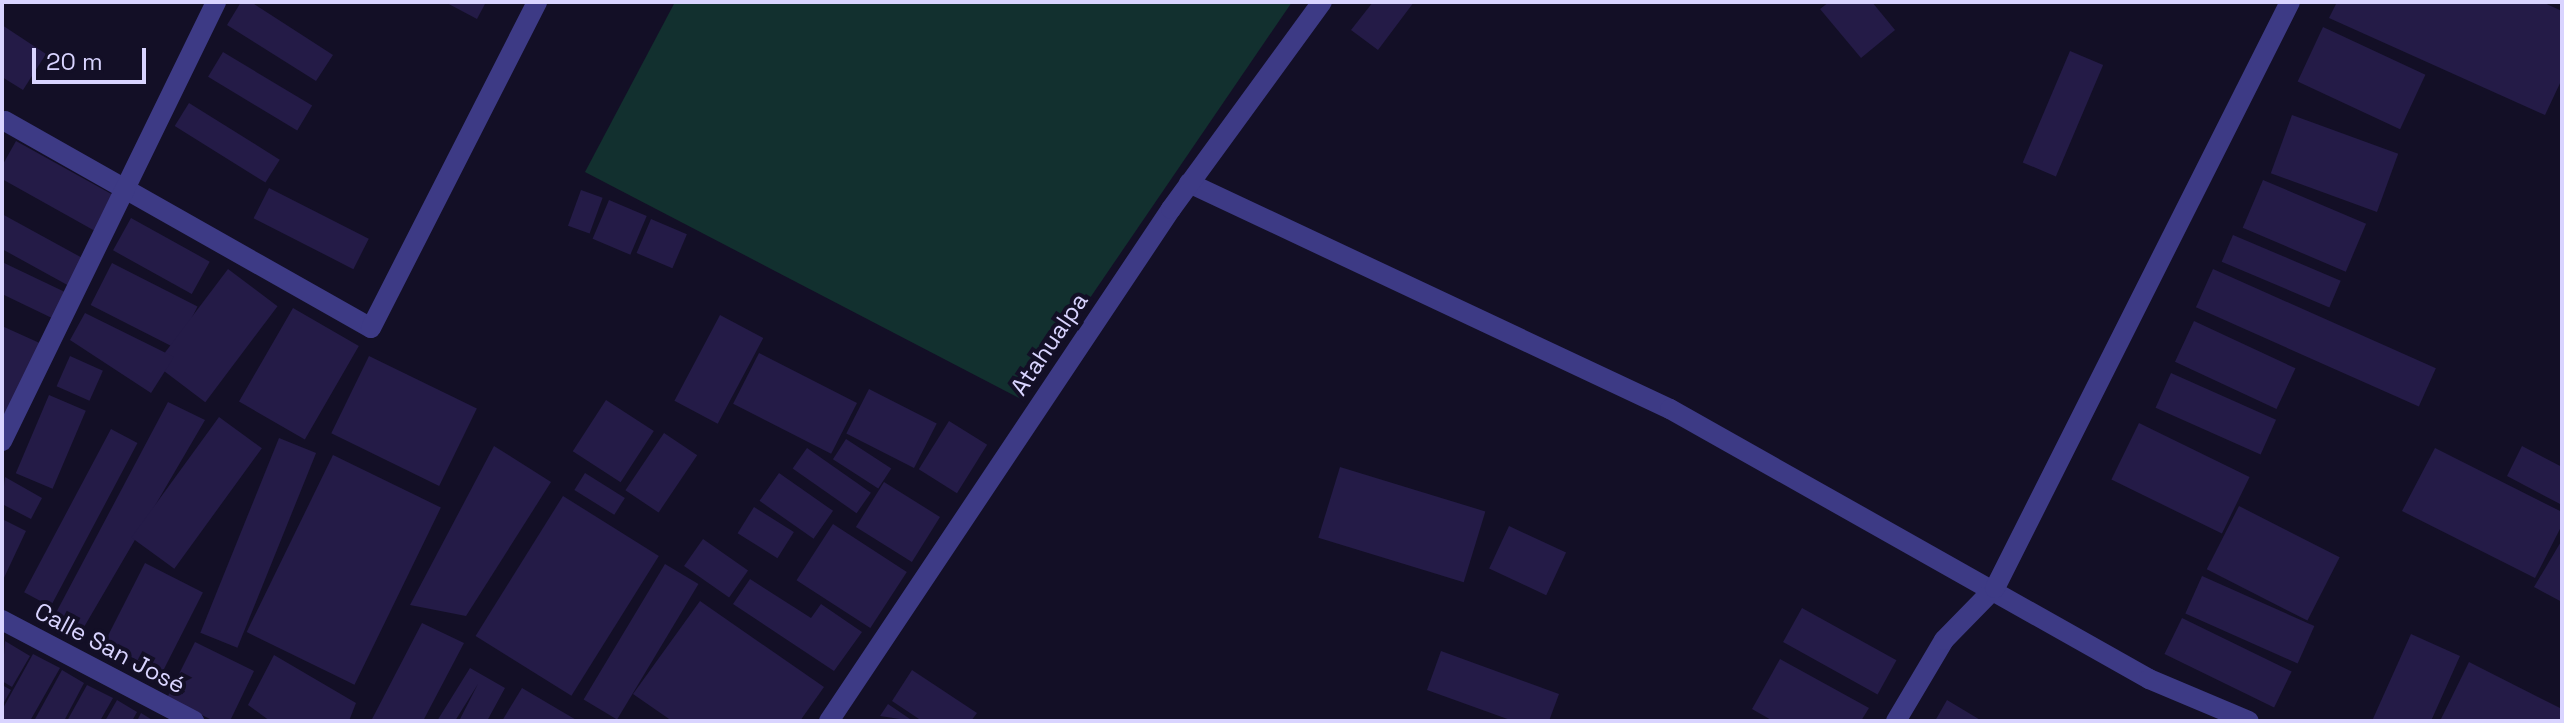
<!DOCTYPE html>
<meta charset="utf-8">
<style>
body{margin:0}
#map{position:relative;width:2564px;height:723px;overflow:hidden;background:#130f26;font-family:"Space Grotesk",sans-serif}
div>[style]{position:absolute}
.green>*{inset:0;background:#12302f}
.building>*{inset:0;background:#241b47;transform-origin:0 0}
.minor>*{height:20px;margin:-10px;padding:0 10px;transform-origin:10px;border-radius:10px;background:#3d3a85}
span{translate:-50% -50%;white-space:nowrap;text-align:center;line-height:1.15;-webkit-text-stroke:8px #130f26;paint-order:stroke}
.street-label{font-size:24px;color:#d9d4ff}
.frame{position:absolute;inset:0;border:4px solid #d9d4ff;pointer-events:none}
.scale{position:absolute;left:32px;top:48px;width:114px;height:36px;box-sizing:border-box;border:4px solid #d9d4ff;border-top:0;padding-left:10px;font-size:24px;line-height:28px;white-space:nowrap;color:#d9d4ff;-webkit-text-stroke:6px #130f26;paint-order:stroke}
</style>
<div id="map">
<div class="green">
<div style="clip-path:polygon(675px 2px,1292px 2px,1021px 399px,585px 172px)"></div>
</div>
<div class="building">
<div style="clip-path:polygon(241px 2px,251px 2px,333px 55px,316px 81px,227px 25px)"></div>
<div style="clip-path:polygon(445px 2px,486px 2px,477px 19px)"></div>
<div style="clip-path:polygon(1373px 2px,1414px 2px,1378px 50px,1351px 30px)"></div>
<div style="clip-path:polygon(1829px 2px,1872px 2px,1895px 30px,1861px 58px,1820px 9px)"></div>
<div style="clip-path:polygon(2337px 2px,2542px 2px,2562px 11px,2562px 79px,2545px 115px,2329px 18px)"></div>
<div style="clip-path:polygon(2px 25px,46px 54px,23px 90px,2px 77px)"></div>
<div style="left:2323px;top:27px;width:113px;height:60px;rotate:25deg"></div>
<div style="left:2070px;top:51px;width:36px;height:121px;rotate:23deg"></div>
<div style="left:223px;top:52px;width:104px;height:29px;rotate:31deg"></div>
<div style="left:189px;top:103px;width:107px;height:27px;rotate:32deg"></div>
<div style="left:2292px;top:115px;width:113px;height:62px;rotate:20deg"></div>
<div style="clip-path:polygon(16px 141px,115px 196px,95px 231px,2px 179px,2px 166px)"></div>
<div style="left:2263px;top:180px;width:112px;height:52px;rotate:23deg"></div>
<div style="left:269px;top:188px;width:112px;height:34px;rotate:27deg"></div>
<div style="left:581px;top:190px;width:23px;height:38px;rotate:20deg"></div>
<div style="left:609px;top:200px;width:41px;height:42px;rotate:23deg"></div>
<div style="clip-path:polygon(2px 214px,86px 260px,71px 287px,2px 249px)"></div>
<div style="left:131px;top:218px;width:90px;height:37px;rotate:29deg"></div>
<div style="left:651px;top:219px;width:39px;height:37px;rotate:23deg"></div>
<div style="left:2233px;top:235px;width:117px;height:29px;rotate:23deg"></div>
<div style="clip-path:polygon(2px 262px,67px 293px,54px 319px,2px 294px)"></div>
<div style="left:112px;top:263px;width:96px;height:47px;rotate:27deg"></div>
<div style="left:228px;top:269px;width:62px;height:120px;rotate:37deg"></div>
<div style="left:2213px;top:269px;width:244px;height:42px;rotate:24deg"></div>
<div style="left:293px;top:308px;width:76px;height:108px;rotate:30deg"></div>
<div style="clip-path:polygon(85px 313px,174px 357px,151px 393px,70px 340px)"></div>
<div style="left:720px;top:315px;width:49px;height:97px;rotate:28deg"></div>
<div style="left:2194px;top:321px;width:112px;height:45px;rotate:25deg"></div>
<div style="clip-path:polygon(2px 326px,44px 345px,2px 422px)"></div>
<div style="left:759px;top:353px;width:110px;height:57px;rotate:27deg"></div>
<div style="left:70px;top:356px;width:36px;height:33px;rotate:24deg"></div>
<div style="left:369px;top:356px;width:120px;height:86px;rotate:26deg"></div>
<div style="left:2171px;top:373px;width:115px;height:38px;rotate:24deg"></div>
<div style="left:869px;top:389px;width:76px;height:50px;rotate:27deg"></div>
<div style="left:49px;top:395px;width:40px;height:85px;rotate:23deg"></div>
<div style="left:606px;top:400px;width:57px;height:61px;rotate:33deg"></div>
<div style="clip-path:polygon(168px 402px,205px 420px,77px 639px,50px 624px)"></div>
<div style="left:219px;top:417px;width:53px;height:149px;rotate:36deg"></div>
<div style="left:949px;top:421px;width:45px;height:57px;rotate:32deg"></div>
<div style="left:2139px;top:423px;width:123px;height:63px;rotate:26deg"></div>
<div style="left:111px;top:429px;width:30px;height:185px;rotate:28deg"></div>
<div style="left:664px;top:433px;width:40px;height:69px;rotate:34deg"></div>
<div style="left:279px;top:438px;width:40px;height:210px;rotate:22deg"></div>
<div style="left:846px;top:439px;width:54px;height:24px;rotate:33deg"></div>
<div style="clip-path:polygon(494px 446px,551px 482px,466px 616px,410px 605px)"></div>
<div style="clip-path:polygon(2522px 446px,2562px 467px,2562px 505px,2507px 476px)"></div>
<div style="left:807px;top:448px;width:78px;height:25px;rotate:35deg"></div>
<div style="clip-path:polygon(2435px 448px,2562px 512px,2562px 525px,2535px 578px,2402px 511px)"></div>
<div style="left:333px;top:455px;width:120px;height:197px;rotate:26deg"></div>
<div style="left:1340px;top:467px;width:152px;height:74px;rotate:17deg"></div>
<div style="left:585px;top:473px;width:47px;height:20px;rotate:32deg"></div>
<div style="left:779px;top:473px;width:66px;height:34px;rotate:35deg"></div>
<div style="clip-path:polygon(5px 477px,42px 498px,31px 519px,2px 504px)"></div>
<div style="left:884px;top:482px;width:66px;height:53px;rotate:32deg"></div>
<div style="left:563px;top:496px;width:113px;height:165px;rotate:32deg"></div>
<div style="left:2239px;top:506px;width:113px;height:71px;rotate:27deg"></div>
<div style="left:754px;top:507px;width:47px;height:31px;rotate:32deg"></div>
<div style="clip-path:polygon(2px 519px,26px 531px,2px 582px)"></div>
<div style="left:833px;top:524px;width:88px;height:67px;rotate:33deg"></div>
<div style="left:1509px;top:526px;width:63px;height:47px;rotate:25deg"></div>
<div style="left:703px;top:539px;width:55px;height:33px;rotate:35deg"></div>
<div style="clip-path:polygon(2562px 540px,2562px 602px,2534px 587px)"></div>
<div style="left:145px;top:563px;width:65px;height:90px;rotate:27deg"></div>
<div style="left:665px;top:564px;width:39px;height:158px;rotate:31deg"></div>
<div style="left:2202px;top:576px;width:123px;height:41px;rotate:24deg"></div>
<div style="clip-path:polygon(750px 579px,811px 618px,821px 604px,862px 632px,834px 671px,733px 604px)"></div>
<div style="clip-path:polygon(700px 601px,824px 687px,800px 721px,672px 721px,633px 694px)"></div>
<div style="left:1802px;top:608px;width:108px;height:39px;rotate:29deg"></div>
<div style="left:2182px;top:618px;width:122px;height:40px;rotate:26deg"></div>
<div style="clip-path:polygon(422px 623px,464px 643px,423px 721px,371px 721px)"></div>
<div style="clip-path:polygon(2411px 634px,2460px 656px,2431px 721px,2372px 721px)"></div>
<div style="clip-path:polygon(5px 641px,30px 656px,12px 687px,2px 681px)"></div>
<div style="clip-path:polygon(195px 642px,254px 671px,230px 721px,214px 721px,167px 698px)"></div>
<div style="clip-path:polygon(1441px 651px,1559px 694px,1549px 721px,1513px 721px,1427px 690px)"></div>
<div style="clip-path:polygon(33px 654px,60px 668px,30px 721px,2px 721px,2px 710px)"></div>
<div style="clip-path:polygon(274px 655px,356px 703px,349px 721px,270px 721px,248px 705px)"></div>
<div style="clip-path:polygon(1780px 659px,1869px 708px,1861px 721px,1773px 721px,1752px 709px)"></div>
<div style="clip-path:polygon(2469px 662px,2562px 709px,2562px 721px,2440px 721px)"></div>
<div style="clip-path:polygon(470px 668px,505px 688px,487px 721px,459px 721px,478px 684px,455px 721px,437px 721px)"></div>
<div style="clip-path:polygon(62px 670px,84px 683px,64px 721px,34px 721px)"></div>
<div style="clip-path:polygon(912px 670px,977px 713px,971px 721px,922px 721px,892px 701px)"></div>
<div style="clip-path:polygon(2px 685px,11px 690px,2px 706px)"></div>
<div style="clip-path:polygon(87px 685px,113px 698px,100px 721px,67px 721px)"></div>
<div style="clip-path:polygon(522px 688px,578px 721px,502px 721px)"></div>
<div style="clip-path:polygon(117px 700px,137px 712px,132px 721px,105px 721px)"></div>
<div style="clip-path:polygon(1947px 700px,1982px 721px,1935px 721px)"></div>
<div style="clip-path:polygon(888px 704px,913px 721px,880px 716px)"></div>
<div style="clip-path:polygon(141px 713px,154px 721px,137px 721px)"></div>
</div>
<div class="minor">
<div style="left:5px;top:121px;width:420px;rotate:29.5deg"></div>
<div style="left:371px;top:328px;width:366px;rotate:-63deg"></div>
<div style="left:1189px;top:183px;width:531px;rotate:25.17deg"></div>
<div style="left:1670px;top:409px;width:550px;rotate:29.41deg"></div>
<div style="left:2149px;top:679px;width:108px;rotate:22.8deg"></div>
<div style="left:2px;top:441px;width:488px;rotate:-64deg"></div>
<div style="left:2px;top:620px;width:217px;rotate:27.7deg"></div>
<div style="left:829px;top:721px;width:616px;rotate:-56.26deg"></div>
<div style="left:1171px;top:209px;width:256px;rotate:-53.9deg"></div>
<div style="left:1896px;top:721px;width:94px;rotate:-59.3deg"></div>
<div style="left:1944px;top:640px;width:73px;rotate:-45.6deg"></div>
<div style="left:1995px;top:588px;width:656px;rotate:-63.28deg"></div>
</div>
<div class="street-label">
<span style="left:1049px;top:344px;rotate:-56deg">Atahualpa</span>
<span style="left:110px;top:648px;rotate:28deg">Calle San José</span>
</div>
<div class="frame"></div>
<div class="scale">20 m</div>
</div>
